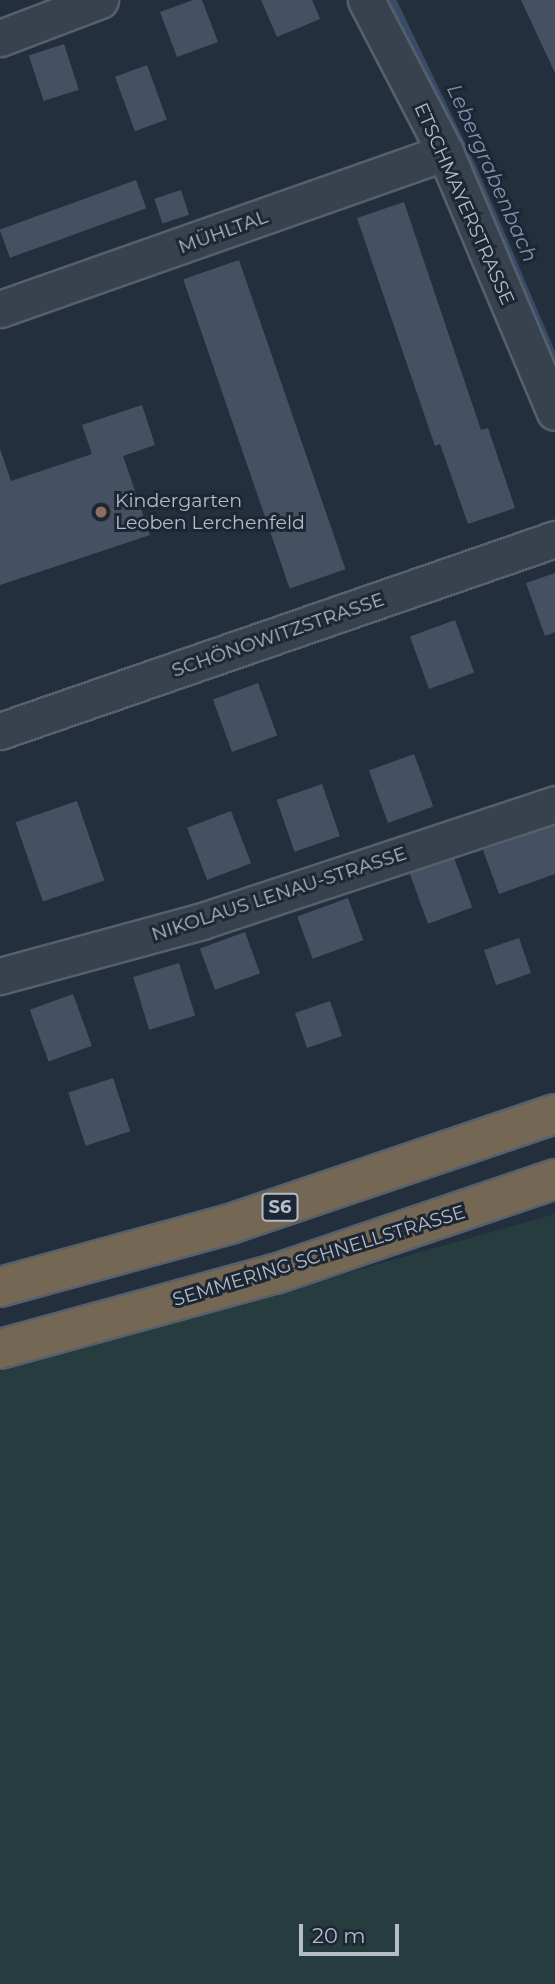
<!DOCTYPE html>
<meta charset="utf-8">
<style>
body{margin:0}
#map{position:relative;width:555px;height:1984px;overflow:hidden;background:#242f3e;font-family:Montserrat,sans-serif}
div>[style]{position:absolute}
.green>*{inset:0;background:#263c3f}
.stream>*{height:10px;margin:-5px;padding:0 5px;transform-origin:5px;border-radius:5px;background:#394c67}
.building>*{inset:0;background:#455162;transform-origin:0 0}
.roads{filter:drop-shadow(2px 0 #565f6c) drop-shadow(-2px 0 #565f6c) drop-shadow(0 2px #565f6c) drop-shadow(0 -2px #565f6c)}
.minor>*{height:35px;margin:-17.5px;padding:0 17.5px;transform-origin:17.5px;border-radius:17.5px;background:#38414e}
.motorway>*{height:38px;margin:-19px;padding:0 19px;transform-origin:19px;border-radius:19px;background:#746855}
.dots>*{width:19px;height:19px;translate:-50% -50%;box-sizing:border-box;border:4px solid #1d2633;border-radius:50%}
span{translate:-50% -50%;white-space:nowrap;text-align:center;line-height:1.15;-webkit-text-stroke:6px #1d2633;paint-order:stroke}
.shield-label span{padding:2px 5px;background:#1d2633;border:2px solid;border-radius:5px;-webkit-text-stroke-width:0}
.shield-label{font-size:18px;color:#b4bcc9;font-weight:700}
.street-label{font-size:19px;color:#b4bcc9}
.poi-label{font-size:19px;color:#b4bcc9}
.left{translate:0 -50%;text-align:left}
.water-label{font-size:21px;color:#7c92b1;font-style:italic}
.scale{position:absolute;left:299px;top:1924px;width:100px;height:32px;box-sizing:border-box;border:4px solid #b4bcc9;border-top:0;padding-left:9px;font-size:21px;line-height:24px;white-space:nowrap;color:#b4bcc9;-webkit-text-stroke:5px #1d2633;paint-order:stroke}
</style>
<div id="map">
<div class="green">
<div style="clip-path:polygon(555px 1214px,555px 1984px,0 1984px,0 1371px)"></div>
</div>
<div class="stream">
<div style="left:391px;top:0;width:185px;rotate:64.4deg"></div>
<div style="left:471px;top:167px;width:214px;rotate:66.9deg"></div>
</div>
<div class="building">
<div style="clip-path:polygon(193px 0,202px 0,218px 42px,177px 57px,160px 12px)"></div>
<div style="clip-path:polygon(261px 0,312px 0,320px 19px,277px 37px)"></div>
<div style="clip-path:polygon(521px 0,555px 0,555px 73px)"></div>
<div style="left:64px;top:44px;width:48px;height:37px;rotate:72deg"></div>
<div style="left:147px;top:65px;width:58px;height:34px;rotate:70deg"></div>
<div style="left:136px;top:180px;width:30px;height:145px;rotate:70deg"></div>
<div style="left:181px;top:190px;width:26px;height:28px;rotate:72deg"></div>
<div style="clip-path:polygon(404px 202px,481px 430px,488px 428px,515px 508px,468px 524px,440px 444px,435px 446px,357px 218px)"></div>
<div style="left:239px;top:260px;width:327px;height:59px;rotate:71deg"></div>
<div style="clip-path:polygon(142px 405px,155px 445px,123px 456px,150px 535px,0 585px,0 449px,11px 481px,92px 454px,82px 425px)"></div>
<div style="clip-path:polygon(555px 573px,555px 632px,545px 636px,526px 583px)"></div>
<div style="left:455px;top:620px;width:56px;height:48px;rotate:70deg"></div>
<div style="left:258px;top:683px;width:56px;height:48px;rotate:70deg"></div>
<div style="left:414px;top:754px;width:56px;height:48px;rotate:70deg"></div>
<div style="left:322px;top:784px;width:55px;height:48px;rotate:71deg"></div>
<div style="left:77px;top:801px;width:84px;height:65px;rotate:71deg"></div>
<div style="left:231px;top:811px;width:56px;height:47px;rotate:69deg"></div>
<div style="clip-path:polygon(555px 825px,555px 874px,499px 894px,483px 850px)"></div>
<div style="left:453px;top:855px;width:56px;height:47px;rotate:70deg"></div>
<div style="left:348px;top:898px;width:45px;height:54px;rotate:70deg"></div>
<div style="left:245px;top:932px;width:44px;height:48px;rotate:70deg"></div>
<div style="left:519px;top:938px;width:37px;height:37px;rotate:71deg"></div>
<div style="left:179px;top:963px;width:55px;height:48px;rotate:73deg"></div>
<div style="left:73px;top:994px;width:55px;height:46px;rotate:70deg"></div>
<div style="left:330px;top:1001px;width:37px;height:37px;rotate:71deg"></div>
<div style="left:113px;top:1078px;width:56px;height:47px;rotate:72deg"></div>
</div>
<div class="roads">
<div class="minor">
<div style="left:366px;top:0;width:171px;rotate:62.5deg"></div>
<div style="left:445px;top:152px;width:282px;rotate:67.1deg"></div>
<div style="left:0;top:38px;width:107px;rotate:-20.8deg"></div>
<div style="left:0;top:309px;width:472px;rotate:-19.4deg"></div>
<div style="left:0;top:731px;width:587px;rotate:-19.08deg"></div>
<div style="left:0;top:976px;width:209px;rotate:-15.2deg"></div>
<div style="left:202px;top:921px;width:372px;rotate:-18.3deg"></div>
</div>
<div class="motorway">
<div style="left:0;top:1287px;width:238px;rotate:-15.3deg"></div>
<div style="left:230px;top:1224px;width:343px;rotate:-18.7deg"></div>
<div style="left:0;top:1349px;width:285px;rotate:-15.3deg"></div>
<div style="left:275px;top:1274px;width:296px;rotate:-18.7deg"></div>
</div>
</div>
<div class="dots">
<div style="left:101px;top:512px;background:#8d6e63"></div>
</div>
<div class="shield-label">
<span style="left:280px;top:1207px">S6</span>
</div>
<div class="street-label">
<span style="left:464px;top:204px;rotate:66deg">ETSCHMAYERSTRASSE</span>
<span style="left:223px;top:232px;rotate:-20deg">MÜHLTAL</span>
<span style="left:278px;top:635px;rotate:-19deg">SCHÖNOWITZSTRASSE</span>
<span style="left:279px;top:894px;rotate:-18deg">NIKOLAUS LENAU-STRASSE</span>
<span style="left:319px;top:1256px;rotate:-17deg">SEMMERING SCHNELLSTRASSE</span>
</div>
<div class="poi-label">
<span class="left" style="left:115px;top:512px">Kindergarten<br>Leoben Lerchenfeld</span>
</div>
<div class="water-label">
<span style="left:492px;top:173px;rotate:66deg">Lebergrabenbach</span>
</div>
<div class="scale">20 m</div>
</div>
